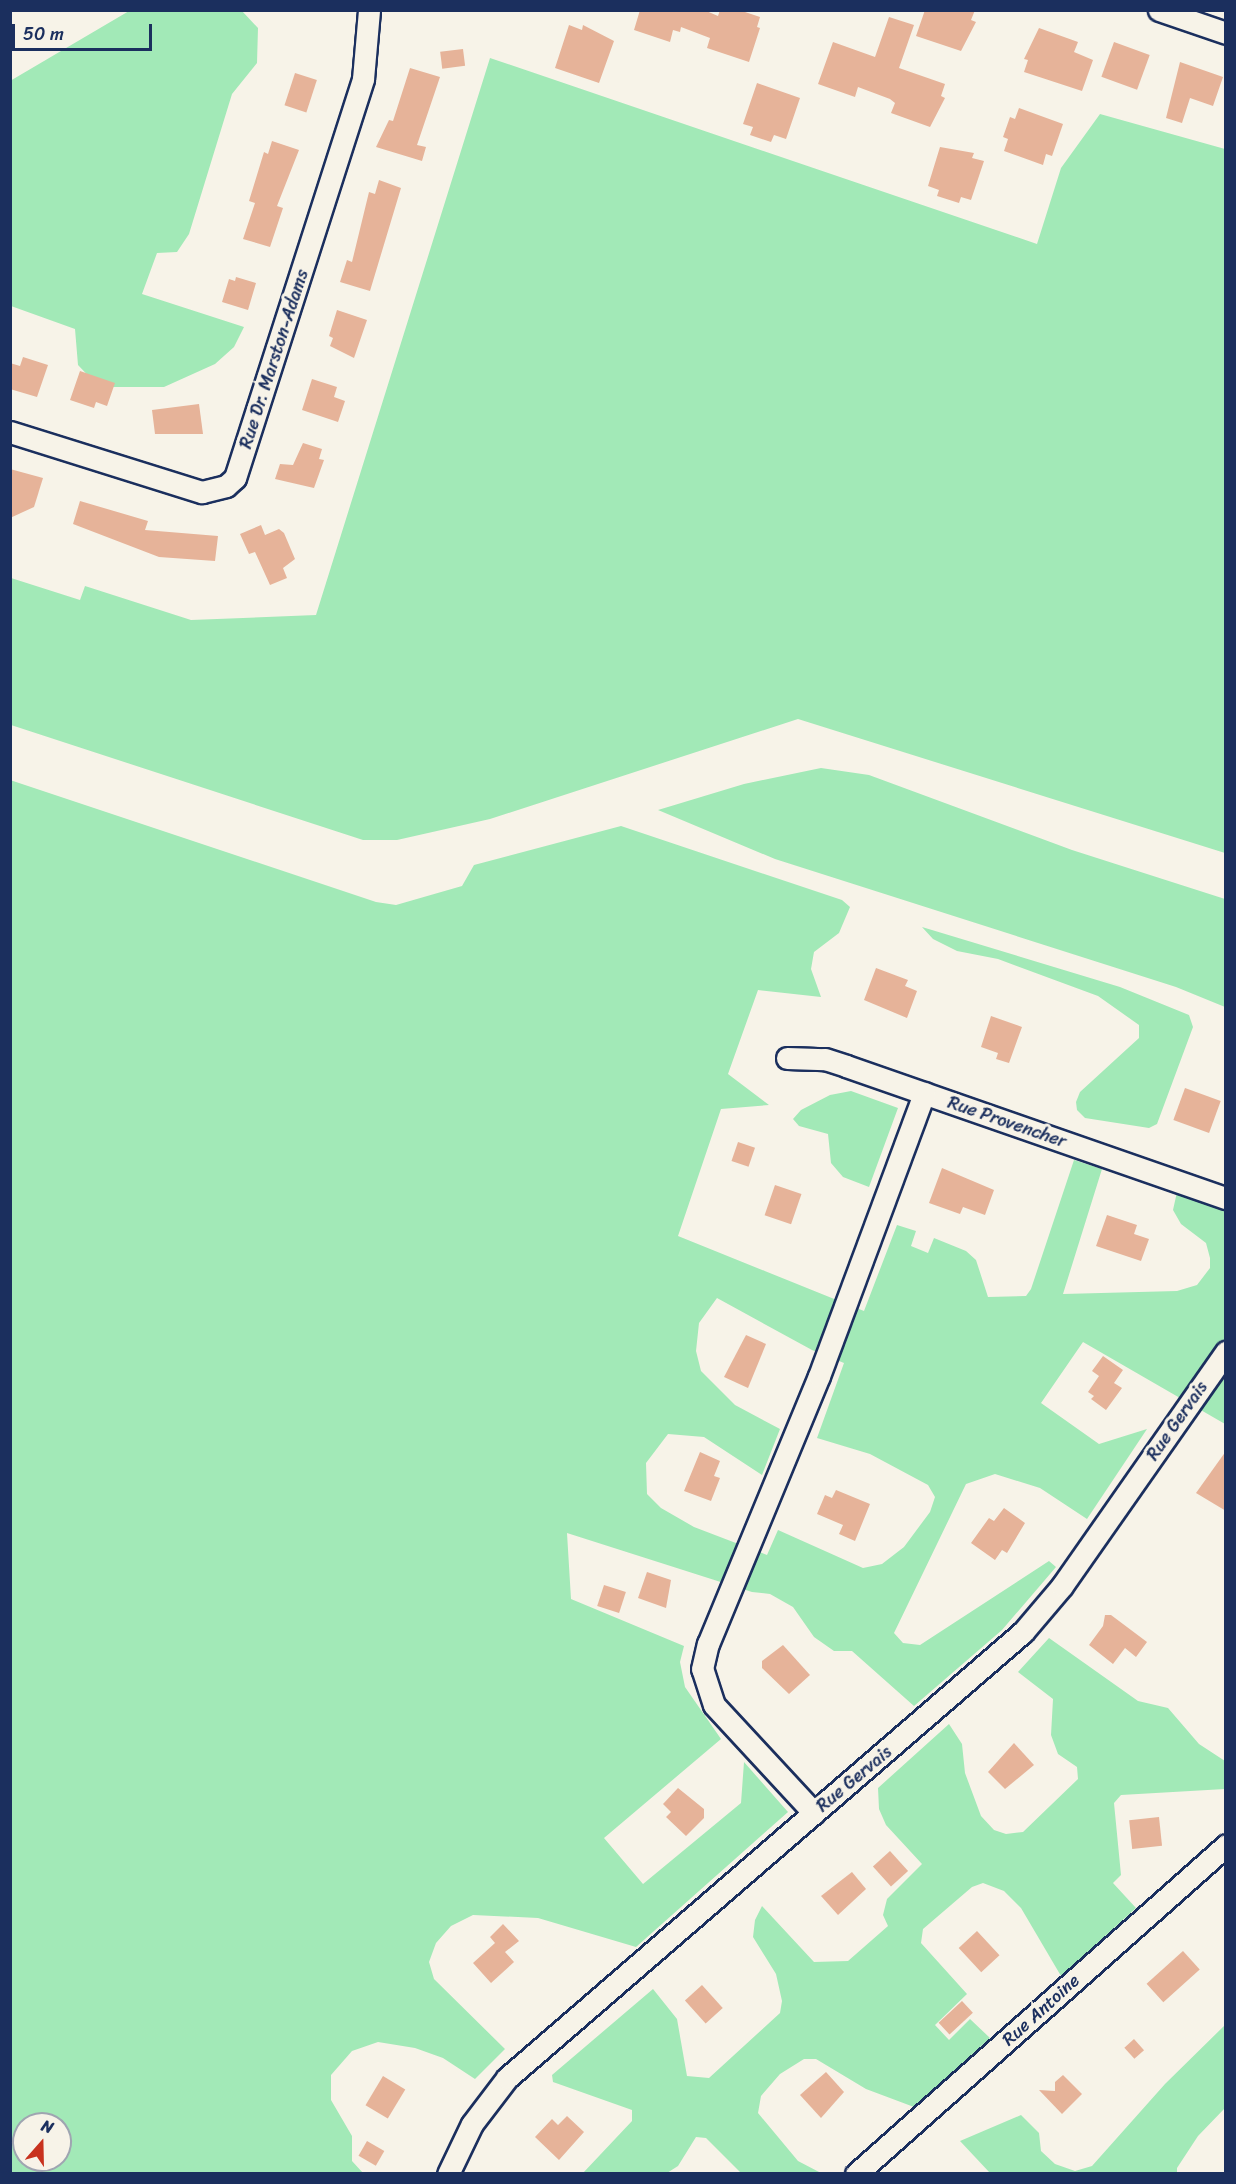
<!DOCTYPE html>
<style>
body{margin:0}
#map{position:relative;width:1236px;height:2184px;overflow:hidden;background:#f7f3e8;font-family:Sriracha,sans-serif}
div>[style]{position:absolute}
.green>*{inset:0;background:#a2e9b7}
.building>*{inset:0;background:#e6b399;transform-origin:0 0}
.roads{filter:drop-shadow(2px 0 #1b2f5e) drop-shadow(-2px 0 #1b2f5e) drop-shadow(0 2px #1b2f5e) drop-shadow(0 -2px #1b2f5e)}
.street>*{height:21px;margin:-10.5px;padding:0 10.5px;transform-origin:10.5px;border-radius:10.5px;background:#f7f3e8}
span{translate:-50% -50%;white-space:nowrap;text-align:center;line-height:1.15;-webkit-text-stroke:6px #f7f3e8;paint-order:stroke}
.street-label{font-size:18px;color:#1b2f5e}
.frame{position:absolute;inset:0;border:12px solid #1b2f5e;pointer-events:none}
.north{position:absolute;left:12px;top:2112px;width:60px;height:60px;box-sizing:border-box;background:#f7f3e8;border:2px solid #9fa5b1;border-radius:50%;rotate:20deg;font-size:16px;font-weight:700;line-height:24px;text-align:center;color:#1b2f5e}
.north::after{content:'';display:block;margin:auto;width:21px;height:27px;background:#c8321e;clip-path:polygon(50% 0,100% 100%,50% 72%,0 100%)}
.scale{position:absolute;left:12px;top:24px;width:140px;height:27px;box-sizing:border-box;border:3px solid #1b2f5e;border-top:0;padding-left:8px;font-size:18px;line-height:21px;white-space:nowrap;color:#1b2f5e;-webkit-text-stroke:4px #f7f3e8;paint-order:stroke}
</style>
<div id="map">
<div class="green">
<div style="clip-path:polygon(129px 11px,242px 11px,258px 28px,257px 63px,232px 94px,189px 234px,177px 252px,157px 253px,142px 294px,244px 327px,234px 347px,215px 364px,164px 387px,99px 387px,78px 365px,75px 329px,11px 306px,10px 81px)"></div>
<div style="clip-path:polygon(490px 58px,1037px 244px,1061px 168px,1100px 114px,1225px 149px,1225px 853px,798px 719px,490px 819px,397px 840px,363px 840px,11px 725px,11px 578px,80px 600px,85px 586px,191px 620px,316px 615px)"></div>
<div style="clip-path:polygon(821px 768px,869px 775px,1072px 850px,1225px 899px,1225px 1007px,1176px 987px,775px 859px,658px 810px,744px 784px)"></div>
<div style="clip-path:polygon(evenodd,10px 780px,376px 902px,396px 905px,462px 886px,474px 865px,621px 826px,842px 900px,850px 907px,839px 933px,814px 952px,811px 969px,821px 997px,758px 990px,728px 1074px,769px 1105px,721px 1109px,678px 1236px,864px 1311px,897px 1225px,916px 1231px,911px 1246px,928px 1253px,934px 1238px,966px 1251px,976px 1260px,988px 1297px,1026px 1296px,1031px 1289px,1074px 1160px,1102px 1169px,1063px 1294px,1177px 1291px,1197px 1285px,1210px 1268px,1210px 1258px,1206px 1243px,1181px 1224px,1173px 1210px,1177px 1192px,1225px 1210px,1225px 1424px,1083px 1342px,1041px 1403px,1099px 1444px,1147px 1429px,1087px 1519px,1040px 1488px,995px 1474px,966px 1484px,894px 1633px,903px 1643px,920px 1645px,1049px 1561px,1056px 1567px,1002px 1630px,914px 1706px,852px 1651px,834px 1651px,814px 1637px,793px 1607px,770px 1594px,752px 1592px,567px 1533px,571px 1599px,684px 1646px,680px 1662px,685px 1687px,721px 1739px,604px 1838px,643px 1884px,741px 1803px,744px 1762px,788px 1812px,636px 1947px,538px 1918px,473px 1915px,451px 1926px,436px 1943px,429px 1962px,434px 1979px,505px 2049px,475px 2079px,443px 2058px,415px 2048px,378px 2042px,352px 2051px,331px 2075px,331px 2100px,352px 2136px,352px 2161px,363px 2173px,11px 2173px,10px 780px,717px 1298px,812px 1350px,844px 1363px,817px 1438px,870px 1454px,928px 1485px,935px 1497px,930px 1512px,904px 1547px,882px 1564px,863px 1568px,778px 1530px,767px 1555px,694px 1527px,661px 1508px,647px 1494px,646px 1463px,668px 1434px,704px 1437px,762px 1475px,780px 1429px,735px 1405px,701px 1371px,696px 1351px,699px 1323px,717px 1298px,10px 780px,24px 2124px,60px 2124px,60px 2160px,24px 2160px,24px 2124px)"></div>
<div style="clip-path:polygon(922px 927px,1120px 987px,1189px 1015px,1193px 1027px,1157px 1124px,1149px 1128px,1085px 1118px,1077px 1110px,1076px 1102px,1080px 1092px,1139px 1038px,1139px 1025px,1098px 996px,998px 959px,957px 951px,933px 939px)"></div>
<div style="clip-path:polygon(851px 1091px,898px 1108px,869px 1187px,843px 1177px,831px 1163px,828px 1134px,799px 1126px,793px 1119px,801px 1110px,830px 1095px)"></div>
<div style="clip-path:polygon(1049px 1638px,1138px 1701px,1168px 1708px,1199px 1744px,1225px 1761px,1225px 1789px,1121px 1795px,1114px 1803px,1121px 1875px,1113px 1883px,1136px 1908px,1061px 1976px,1021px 1908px,1004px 1891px,983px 1883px,972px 1887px,923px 1929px,921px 1943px,967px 1994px,935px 2025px,949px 2040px,970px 2019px,990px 2038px,914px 2107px,866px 2089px,816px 2059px,804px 2059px,780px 2074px,761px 2096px,758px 2113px,798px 2161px,821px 2173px,741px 2173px,706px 2138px,696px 2137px,678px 2166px,667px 2173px,583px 2173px,632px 2121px,632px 2110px,553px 2082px,552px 2075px,653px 1989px,677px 2019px,687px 2076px,709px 2078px,780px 2013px,782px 2001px,776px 1974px,753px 1937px,755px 1920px,762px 1906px,814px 1962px,848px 1961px,888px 1926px,883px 1915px,887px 1899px,922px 1864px,886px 1825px,879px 1809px,878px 1788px,949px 1724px,962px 1744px,965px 1773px,981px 1816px,994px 1830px,1006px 1834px,1023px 1832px,1078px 1779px,1077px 1767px,1058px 1754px,1051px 1735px,1053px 1699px,1018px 1672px)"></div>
<div style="clip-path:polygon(1225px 2025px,1225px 2108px,1198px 2136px,1177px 2168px,1177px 2173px,990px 2173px,960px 2141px,1021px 2115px,1039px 2133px,1041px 2151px,1055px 2164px,1075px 2171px,1092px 2166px,1165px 2084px)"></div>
</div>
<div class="building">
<div style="clip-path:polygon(640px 10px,704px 10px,718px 16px,720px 10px,739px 10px,760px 17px,757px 27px,760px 28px,749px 62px,707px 48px,710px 38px,681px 27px,680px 32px,673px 30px,670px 42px,634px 30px)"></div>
<div style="clip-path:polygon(925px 10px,975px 10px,971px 20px,976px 22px,961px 51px,916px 36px)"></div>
<div style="clip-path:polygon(889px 17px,914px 25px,899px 68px,945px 84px,941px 96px,945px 98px,930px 127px,891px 113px,895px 103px,890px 99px,858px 87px,855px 97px,818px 84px,833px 42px,875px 57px)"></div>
<div style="clip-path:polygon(569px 25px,582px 30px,583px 25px,614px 41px,599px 83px,555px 68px)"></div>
<div style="clip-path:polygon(1039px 28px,1078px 42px,1074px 52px,1093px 60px,1082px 91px,1024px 72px,1028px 60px,1024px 59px)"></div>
<div style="left:1114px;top:42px;width:38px;height:37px;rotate:20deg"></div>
<div style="left:463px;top:49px;width:17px;height:23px;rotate:83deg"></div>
<div style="clip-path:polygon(1180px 62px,1223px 77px,1213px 106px,1190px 98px,1182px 123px,1166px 118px)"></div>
<div style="clip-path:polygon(410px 68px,440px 77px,417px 145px,426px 147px,422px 161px,376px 147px,389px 120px,393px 121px)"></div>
<div style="left:295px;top:73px;width:23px;height:34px;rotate:18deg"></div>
<div style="clip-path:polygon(757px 83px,800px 98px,786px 139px,774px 135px,771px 142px,750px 135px,753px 127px,743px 124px)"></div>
<div style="clip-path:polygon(1019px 108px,1063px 124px,1052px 156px,1046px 154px,1043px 165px,1004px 151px,1008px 139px,1003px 137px,1010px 117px,1015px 119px)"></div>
<div style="clip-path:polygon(272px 141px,299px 150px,277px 206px,283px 208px,270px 247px,243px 239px,255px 203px,249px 201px,264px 152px,268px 154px)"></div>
<div style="clip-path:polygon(940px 147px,974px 153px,972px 158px,984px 161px,971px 200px,961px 197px,959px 203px,937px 196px,939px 190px,928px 186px)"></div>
<div style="clip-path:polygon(379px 180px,401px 188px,370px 291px,340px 282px,347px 260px,352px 262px,369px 192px,375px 194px)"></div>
<div style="clip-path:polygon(236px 277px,256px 283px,248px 310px,222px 302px,229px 279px,235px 281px)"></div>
<div style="clip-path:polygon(337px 310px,367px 320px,354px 358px,330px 346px,333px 338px,329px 336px)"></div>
<div style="clip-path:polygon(23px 357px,48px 365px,37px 397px,10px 389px,10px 363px,20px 366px)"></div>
<div style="clip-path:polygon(80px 371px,115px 383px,107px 406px,96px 402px,94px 408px,70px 400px)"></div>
<div style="clip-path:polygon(312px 379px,337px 387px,334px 397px,345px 401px,338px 422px,302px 410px)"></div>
<div style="clip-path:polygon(199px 404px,203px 434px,155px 434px,152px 410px)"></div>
<div style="clip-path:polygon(303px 443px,322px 449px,319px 459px,324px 460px,314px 488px,275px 479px,280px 464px,293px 465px)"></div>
<div style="clip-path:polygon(10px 469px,43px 478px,34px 507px,10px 518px)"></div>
<div style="clip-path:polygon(80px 501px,148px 521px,145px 530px,218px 536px,215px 561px,159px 557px,73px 524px)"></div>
<div style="clip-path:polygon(261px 525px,265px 535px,279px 529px,284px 533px,295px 559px,283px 568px,287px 578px,270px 585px,255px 552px,249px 554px,240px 534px)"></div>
<div style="clip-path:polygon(876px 968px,908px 980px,905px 986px,917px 991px,907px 1018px,864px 1000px)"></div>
<div style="clip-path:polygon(991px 1016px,1022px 1027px,1009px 1063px,996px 1059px,998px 1053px,981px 1047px)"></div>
<div style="left:1185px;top:1088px;width:38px;height:34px;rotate:20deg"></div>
<div style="left:738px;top:1142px;width:18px;height:20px;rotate:19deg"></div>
<div style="clip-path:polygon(942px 1168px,994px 1190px,985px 1215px,963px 1207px,960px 1214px,929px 1203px)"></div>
<div style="left:775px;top:1185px;width:28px;height:32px;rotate:19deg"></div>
<div style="clip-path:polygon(1107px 1215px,1137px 1225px,1134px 1234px,1149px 1239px,1141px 1261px,1096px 1246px)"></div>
<div style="clip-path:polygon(746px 1335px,766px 1344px,748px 1388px,724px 1377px)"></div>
<div style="clip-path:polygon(1103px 1356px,1123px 1370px,1114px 1383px,1122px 1388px,1106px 1410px,1091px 1399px,1094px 1396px,1088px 1392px,1099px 1376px,1092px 1371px)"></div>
<div style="clip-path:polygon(1226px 1451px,1226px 1511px,1196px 1493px)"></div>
<div style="clip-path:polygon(700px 1452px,720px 1461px,714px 1476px,720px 1478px,711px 1501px,684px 1491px)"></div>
<div style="clip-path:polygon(836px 1490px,870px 1504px,855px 1541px,839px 1534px,843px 1525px,817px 1514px,825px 1495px,832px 1498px)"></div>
<div style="clip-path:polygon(1004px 1508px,1025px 1523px,1007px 1553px,1002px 1550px,995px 1560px,971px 1543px,989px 1518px,994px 1521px)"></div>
<div style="clip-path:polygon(647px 1572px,671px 1580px,666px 1608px,638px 1598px)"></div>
<div style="left:604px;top:1585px;width:23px;height:22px;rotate:18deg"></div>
<div style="clip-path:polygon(1105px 1615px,1111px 1615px,1147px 1642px,1136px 1657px,1125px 1648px,1113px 1664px,1089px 1645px,1103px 1626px)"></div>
<div style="clip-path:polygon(783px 1645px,810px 1675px,789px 1694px,762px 1668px,762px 1661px)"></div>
<div style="clip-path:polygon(1014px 1743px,1034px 1765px,1005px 1789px,988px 1772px)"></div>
<div style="clip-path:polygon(678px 1788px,704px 1809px,704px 1818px,686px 1836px,666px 1817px,671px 1812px,663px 1804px)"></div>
<div style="left:1159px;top:1817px;width:29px;height:30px;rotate:84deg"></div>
<div style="left:890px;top:1851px;width:27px;height:23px;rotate:48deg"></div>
<div style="clip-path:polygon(852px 1872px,866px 1889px,838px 1915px,821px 1896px)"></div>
<div style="clip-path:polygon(503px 1924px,519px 1941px,505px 1952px,514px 1962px,491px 1983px,473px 1963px,495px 1943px,490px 1937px)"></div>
<div style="left:977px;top:1931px;width:33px;height:25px;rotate:47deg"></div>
<div style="left:1183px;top:1951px;width:25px;height:49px;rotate:48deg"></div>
<div style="left:702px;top:1985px;width:31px;height:23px;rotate:48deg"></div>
<div style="left:962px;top:2001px;width:16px;height:32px;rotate:47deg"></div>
<div style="left:1134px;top:2039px;width:15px;height:13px;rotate:48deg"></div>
<div style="clip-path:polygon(826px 2072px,844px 2092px,821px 2118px,800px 2095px)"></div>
<div style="clip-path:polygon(1063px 2075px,1082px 2094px,1062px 2114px,1039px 2090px,1055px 2091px,1055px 2082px)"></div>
<div style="left:383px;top:2076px;width:26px;height:34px;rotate:31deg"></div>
<div style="clip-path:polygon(567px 2116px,584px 2132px,559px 2160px,535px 2137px,552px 2119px,558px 2125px)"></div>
<div style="left:367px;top:2141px;width:20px;height:17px;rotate:30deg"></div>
</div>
<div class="roads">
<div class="street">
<div style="left:1159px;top:10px;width:71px;rotate:18.9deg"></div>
<div style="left:10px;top:432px;width:201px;rotate:17.4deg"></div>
<div style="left:202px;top:492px;width:25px;rotate:-14deg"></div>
<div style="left:226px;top:486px;width:12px;rotate:-42deg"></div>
<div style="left:235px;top:478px;width:419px;rotate:-72.2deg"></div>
<div style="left:363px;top:79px;width:69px;rotate:-85deg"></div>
<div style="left:787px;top:1058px;width:38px;rotate:2deg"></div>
<div style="left:825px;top:1059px;width:22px;rotate:18deg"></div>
<div style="left:846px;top:1066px;width:402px;rotate:19.2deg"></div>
<div style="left:814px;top:1813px;width:147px;rotate:-132.8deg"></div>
<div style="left:714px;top:1705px;width:38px;rotate:-108deg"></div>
<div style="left:702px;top:1669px;width:26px;rotate:-77deg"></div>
<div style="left:708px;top:1644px;width:290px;rotate:-67.5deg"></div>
<div style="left:819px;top:1376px;width:302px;rotate:-69.6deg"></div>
<div style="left:448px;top:2174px;width:55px;rotate:-64.4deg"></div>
<div style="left:472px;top:2124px;width:58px;rotate:-52.7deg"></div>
<div style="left:507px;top:2078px;width:682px;rotate:-40.84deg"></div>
<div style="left:1023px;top:1632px;width:60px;rotate:-49.7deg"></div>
<div style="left:1062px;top:1586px;width:286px;rotate:-55deg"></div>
<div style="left:856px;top:2174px;width:495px;rotate:-41.6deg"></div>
</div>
</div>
<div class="street-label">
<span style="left:274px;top:359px;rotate:-72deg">Rue Dr. Marston-Adams</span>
<span style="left:1007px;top:1122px;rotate:19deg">Rue Provencher</span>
<span style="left:1177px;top:1421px;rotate:-55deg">Rue Gervais</span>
<span style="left:854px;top:1779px;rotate:-40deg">Rue Gervais</span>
<span style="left:1041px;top:2010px;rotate:-42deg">Rue Antoine</span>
</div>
<div class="frame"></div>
<div class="north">N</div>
<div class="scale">50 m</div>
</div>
